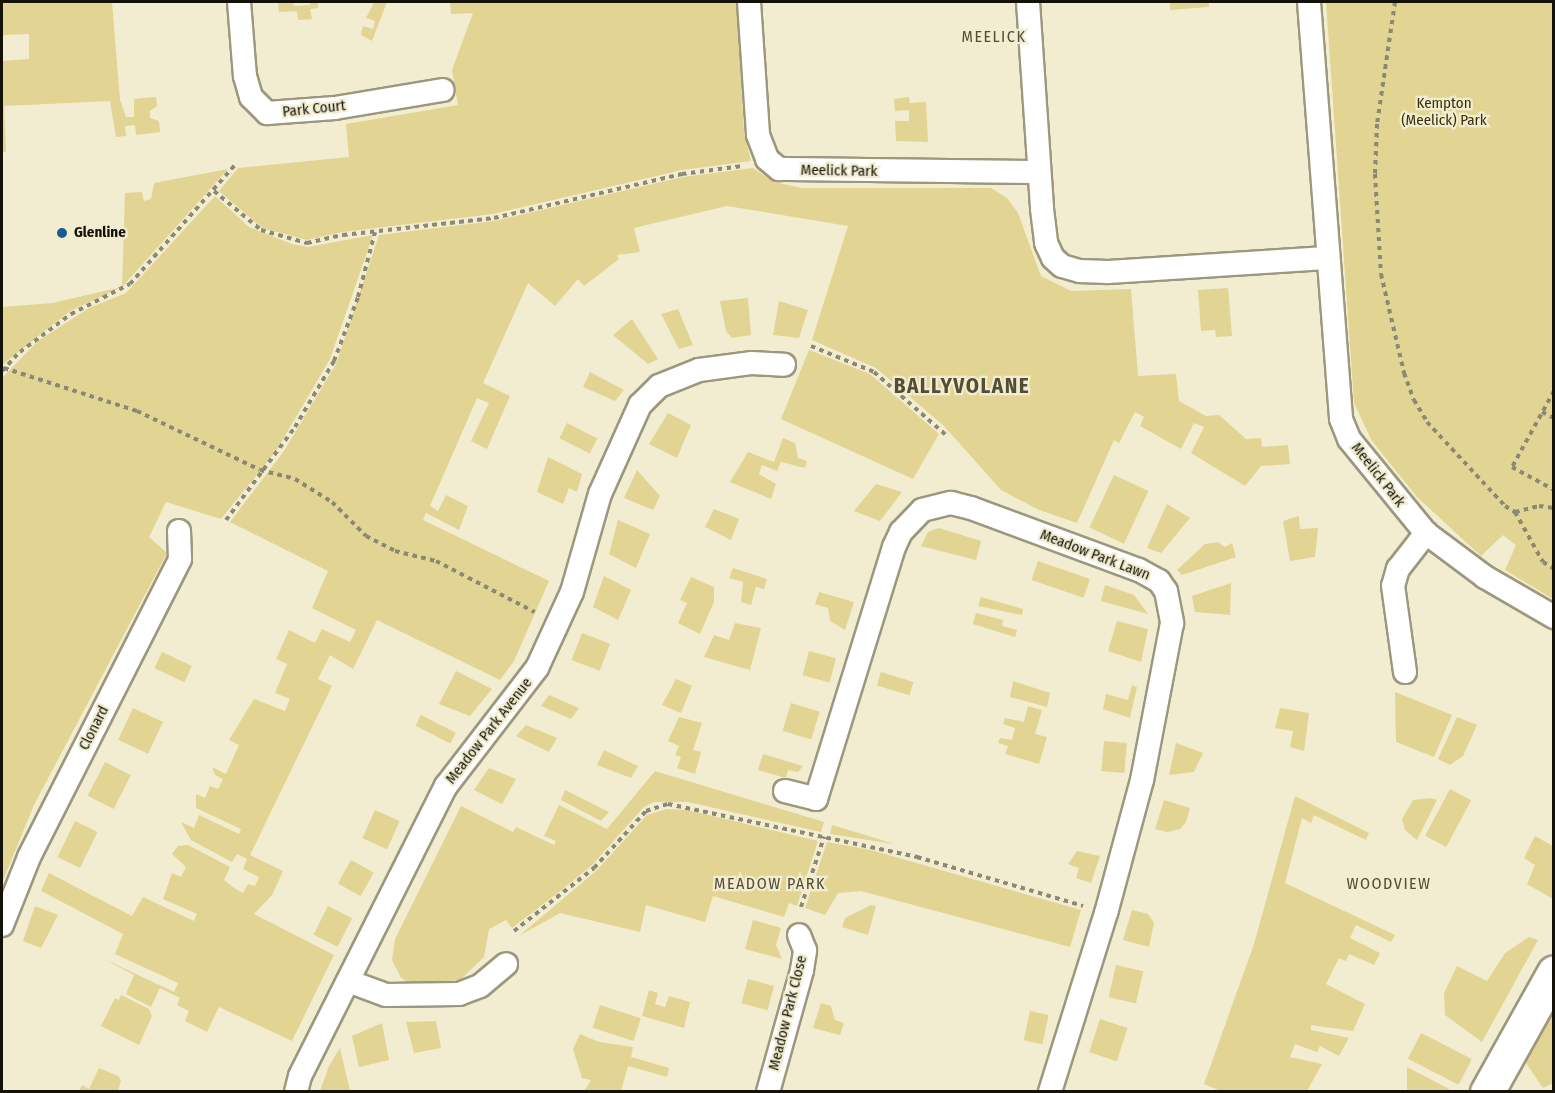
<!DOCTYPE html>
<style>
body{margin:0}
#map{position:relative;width:1555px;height:1093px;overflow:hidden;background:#f2edd1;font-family:"Fira Sans Condensed",sans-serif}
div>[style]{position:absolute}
.green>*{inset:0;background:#e2d492;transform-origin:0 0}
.path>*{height:4px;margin-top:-2px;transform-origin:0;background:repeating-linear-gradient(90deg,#8b8874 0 4.5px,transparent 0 9px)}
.roads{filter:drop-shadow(2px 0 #9c977d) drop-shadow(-2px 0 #9c977d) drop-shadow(0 2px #9c977d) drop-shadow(0 -2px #9c977d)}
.minor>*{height:22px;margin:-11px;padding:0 11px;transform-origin:11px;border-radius:11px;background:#fff}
.secondary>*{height:33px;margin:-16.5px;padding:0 16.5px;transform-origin:16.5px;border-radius:16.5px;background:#fff}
.dots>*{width:16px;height:16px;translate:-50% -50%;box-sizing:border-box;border:3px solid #f2edd1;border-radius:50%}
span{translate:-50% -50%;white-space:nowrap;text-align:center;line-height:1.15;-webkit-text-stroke:4.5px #f2edd1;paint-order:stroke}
.park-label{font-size:15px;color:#383009}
.street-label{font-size:15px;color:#141208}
.poi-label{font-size:15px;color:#141208;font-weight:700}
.left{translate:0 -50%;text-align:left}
.neighbourhood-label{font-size:16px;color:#524d35;letter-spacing:1.5px}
.district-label{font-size:21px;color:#524d35;font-weight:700;letter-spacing:1.5px}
.frame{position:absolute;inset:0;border:3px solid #141208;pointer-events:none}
</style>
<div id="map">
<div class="green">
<div style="clip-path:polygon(2px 2px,112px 2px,120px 100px,126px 117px,134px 117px,134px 99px,156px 97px,157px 106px,150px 111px,150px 118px,159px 121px,160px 132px,136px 135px,135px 125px,125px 126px,126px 136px,116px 137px,110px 101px,4px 106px,6px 152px,2px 152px,2px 61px,29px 59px,29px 34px,2px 35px)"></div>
<div style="clip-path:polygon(278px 2px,293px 2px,294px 6px,310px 5px,310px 2px,338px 2px,318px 3px,318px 8px,310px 9px,312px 19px,298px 20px,297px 11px,279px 12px)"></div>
<div style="clip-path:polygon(374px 2px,387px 2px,372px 41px,361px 35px,363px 26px,373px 29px,375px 21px,366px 18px)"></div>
<div style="clip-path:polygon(450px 2px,737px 2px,744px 133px,751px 161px,682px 170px,493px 214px,342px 232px,307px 240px,262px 228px,219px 191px,238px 168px,349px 157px,346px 124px,458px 105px,452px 70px,473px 13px,451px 14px)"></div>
<div style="clip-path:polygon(1170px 2px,1209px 2px,1209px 7px,1170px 10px)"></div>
<div style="clip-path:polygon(1326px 2px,1553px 2px,1553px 599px,1505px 570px,1516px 545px,1509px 540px,1503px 535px,1481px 556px,1417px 497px,1372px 441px,1354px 403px)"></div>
<div style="clip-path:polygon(909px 97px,910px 103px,926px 102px,928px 142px,896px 141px,895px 121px,909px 121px,909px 110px,895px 111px,894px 99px)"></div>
<div style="clip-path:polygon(753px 168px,774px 182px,802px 188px,991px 188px,1007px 198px,1018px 213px,1041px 276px,1071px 291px,1131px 289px,1138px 376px,1176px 374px,1179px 401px,1206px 416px,1219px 415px,1246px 439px,1261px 438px,1262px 447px,1288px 445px,1290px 464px,1261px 466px,1245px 486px,1191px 453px,1204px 427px,1194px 423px,1181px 449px,1140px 426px,1144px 417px,1135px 412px,1119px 443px,1114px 440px,1077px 523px,1039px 510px,1001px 490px,944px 426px,876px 368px,812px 340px,848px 226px,727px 206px,634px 228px,640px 252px,617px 255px,619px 259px,584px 286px,578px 279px,555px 306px,528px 283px,483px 383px,510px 396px,487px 449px,471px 441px,489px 403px,477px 398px,430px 506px,438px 511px,446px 495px,468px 506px,459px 530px,426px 513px,423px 520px,549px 581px,514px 661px,500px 680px,377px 620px,353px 669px,330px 655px,318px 679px,332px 686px,250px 855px,283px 871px,272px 895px,254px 914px,334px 955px,292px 1041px,219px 1007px,207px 1032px,185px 1021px,189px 1011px,177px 1005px,180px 998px,160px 988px,151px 1007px,126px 994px,134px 975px,102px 958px,174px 992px,178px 983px,115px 954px,123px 934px,41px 891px,49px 873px,132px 916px,143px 897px,194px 921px,197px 914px,163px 899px,172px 873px,181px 877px,186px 867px,172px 854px,178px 846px,188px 845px,230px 867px,224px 880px,234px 888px,243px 893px,248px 884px,255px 886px,259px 877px,243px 869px,247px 859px,237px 854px,232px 862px,191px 840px,181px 822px,194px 828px,199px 815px,239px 834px,241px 829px,196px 808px,196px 794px,205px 798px,210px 786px,218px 789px,223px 779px,215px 775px,212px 767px,226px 774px,239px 745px,229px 740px,254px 699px,285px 711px,290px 699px,275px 693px,287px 664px,276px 659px,289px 630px,315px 643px,322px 629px,350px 642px,356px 630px,312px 608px,328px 571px,230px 522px,284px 451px,336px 364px,379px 235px,494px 221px,683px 177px)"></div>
<div style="clip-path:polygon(228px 169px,122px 287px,70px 311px,2px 365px,2px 307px,52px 303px,122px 287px,125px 193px,142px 192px,144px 201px,151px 199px,154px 183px)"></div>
<div style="clip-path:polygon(215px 196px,249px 227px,292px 244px,308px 247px,373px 235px,330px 359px,276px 451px,221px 519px,166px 502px,149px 537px,167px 553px,34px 805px,2px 883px,2px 378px,38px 341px,89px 308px,126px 293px)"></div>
<div style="clip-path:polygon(1228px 288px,1232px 336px,1216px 337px,1215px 330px,1201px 331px,1198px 290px)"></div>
<div style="clip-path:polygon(748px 298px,751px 335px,732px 338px,726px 331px,720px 301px)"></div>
<div style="clip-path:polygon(779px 301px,808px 310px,799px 338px,773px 335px)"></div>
<div style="clip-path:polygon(678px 309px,693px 345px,679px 349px,661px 314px)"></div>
<div style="clip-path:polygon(632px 319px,658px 359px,648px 364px,613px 335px)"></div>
<div style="clip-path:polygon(809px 350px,870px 374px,939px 434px,913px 479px,781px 419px)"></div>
<div style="clip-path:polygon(590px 372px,624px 390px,615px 401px,583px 387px)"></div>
<div style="clip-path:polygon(668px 413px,691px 425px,677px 458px,649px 444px)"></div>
<div style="left:567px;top:423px;width:34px;height:17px;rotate:27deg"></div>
<div style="clip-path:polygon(783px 438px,795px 443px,798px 458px,807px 461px,805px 468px,781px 462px,777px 471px,762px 465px,759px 474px,776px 484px,771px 499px,730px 482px,748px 452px,774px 462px)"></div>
<div style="clip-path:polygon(548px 457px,582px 474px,577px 492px,569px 488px,563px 504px,537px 492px)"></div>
<div style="clip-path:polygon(637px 470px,660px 496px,653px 510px,624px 498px)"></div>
<div style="left:1114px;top:475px;width:38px;height:58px;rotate:25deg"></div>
<div style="clip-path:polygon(876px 484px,902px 492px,880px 521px,854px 511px)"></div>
<div style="clip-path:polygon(1167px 504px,1190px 518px,1161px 553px,1147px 548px)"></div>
<div style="clip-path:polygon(714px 509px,739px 519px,731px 540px,705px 527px)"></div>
<div style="clip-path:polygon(1299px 516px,1300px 529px,1318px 528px,1315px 557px,1290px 561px,1283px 521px)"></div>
<div style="clip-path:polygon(618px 520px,650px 534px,636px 568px,609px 554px)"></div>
<div style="clip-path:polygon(939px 528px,981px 541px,976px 560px,921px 546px,928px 532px)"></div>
<div style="clip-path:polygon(1218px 542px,1225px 547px,1232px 543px,1236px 557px,1182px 575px,1177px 570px,1205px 544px)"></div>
<div style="left:1038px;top:561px;width:55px;height:20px;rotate:19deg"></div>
<div style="clip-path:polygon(733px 568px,767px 579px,764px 589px,756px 587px,751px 605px,741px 602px,743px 582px,729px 578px)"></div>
<div style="clip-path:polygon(604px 576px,631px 590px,618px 620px,593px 607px)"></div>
<div style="clip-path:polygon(691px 577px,714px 587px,714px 602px,700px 634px,678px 623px,687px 603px,680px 600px)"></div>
<div style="clip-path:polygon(1231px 583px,1230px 615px,1195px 612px,1192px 596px)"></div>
<div style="clip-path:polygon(1105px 585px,1134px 595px,1148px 614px,1101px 601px)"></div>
<div style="clip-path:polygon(819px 592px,854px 602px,845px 630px,830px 621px,828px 608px,815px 604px)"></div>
<div style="clip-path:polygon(981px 597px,1023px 609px,1022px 615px,978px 606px)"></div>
<div style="clip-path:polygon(976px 613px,1003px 620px,1002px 626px,1017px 630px,1015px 637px,973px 624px)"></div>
<div style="clip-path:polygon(1117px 621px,1148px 629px,1141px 662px,1108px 651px)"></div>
<div style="clip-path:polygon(735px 623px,761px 628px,750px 670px,704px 657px,714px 635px,729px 640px)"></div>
<div style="left:582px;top:633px;width:30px;height:29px;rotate:21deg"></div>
<div style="left:809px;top:651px;width:28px;height:25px;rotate:15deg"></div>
<div style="left:162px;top:652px;width:33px;height:18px;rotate:25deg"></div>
<div style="clip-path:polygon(456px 671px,492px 689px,470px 716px,439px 704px)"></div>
<div style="left:881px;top:672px;width:34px;height:14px;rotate:17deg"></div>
<div style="clip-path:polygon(676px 679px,692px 686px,681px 713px,662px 705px)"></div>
<div style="clip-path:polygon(1013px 681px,1050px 693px,1047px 707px,1010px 697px)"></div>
<div style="clip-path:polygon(1132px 685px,1137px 687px,1130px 718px,1103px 709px,1106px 694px,1128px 700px)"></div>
<div style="clip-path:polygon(1395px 692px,1452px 715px,1434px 757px,1396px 742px)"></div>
<div style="clip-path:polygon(549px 695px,579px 708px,571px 719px,541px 706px)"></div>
<div style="left:791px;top:703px;width:30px;height:29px;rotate:17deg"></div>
<div style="clip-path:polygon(1028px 706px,1042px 710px,1035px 734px,1047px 737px,1039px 764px,1005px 754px,1008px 746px,998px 743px,1000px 738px,1012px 740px,1015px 728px,1003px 724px,1005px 718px,1024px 722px)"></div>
<div style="left:133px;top:708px;width:33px;height:35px;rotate:25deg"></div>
<div style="clip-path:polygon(1280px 708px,1309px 713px,1304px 751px,1290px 747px,1293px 731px,1275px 728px)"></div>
<div style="left:421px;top:715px;width:39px;height:12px;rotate:27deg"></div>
<div style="clip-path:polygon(679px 717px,702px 723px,693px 750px,701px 752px,695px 774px,677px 768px,681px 757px,675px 755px,679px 746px,668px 741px)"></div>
<div style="clip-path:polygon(1457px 717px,1477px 725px,1463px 756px,1450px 765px,1438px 759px)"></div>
<div style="clip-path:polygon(526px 725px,557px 738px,549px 752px,516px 736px)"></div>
<div style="left:1104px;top:741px;width:23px;height:30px;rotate:5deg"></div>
<div style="clip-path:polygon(1176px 743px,1203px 753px,1194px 772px,1169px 775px)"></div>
<div style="clip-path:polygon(604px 750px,638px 766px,631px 778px,597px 765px)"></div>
<div style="clip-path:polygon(763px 754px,803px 766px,798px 772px,788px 770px,786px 778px,758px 770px)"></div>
<div style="left:105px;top:762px;width:29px;height:38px;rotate:27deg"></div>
<div style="clip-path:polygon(489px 768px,516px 779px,502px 804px,474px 790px)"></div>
<div style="clip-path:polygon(655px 771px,824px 822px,821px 832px,688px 802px,654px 802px,644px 807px,592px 865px,564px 888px,512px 928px,506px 920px,489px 929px,484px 957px,460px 980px,411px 984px,401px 978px,392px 960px,395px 939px,461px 806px,513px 832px,516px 827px,554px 845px,556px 841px,544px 836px,559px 805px,607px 829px)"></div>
<div style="left:1450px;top:789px;width:24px;height:53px;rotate:28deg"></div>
<div style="clip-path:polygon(565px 790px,609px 812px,601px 821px,561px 800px)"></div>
<div style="clip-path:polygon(1295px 796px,1369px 833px,1366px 840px,1314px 815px,1311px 823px,1302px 818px,1285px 883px,1395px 935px,1391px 942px,1356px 925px,1350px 938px,1380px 953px,1374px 965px,1349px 954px,1346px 961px,1339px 958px,1326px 984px,1365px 1004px,1353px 1031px,1311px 1025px,1311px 1030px,1349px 1038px,1339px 1056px,1320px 1046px,1317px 1052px,1295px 1044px,1290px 1057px,1322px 1064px,1307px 1091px,1221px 1091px,1204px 1084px,1254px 944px)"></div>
<div style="clip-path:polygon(1430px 798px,1437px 800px,1417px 840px,1405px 830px,1402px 819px,1413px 800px)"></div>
<div style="clip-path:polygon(1164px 800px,1190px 808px,1186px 822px,1180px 829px,1167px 832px,1155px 829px)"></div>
<div style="clip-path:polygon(667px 809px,687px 810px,818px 841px,797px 906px,789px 903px,784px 917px,713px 896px,705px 922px,646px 905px,640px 932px,560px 913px,519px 936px,597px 870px,647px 815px)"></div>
<div style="left:375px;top:810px;width:27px;height:31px;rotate:24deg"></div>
<div style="left:75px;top:821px;width:25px;height:40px;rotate:26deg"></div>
<div style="clip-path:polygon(832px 825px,859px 833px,894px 844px,830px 834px)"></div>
<div style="clip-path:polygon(1535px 836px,1553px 846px,1553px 899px,1527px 884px,1535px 865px,1524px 858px)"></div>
<div style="clip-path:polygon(827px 842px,871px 850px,1081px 910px,1070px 947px,861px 891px,838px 893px,825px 915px,805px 908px)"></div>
<div style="clip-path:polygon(1077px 851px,1100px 856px,1091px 883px,1076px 878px,1079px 868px,1068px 864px)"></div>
<div style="left:351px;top:860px;width:26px;height:27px;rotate:29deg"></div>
<div style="clip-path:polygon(871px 905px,876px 906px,868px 935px,842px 927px,845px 918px)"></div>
<div style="clip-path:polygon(35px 906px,58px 915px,41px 948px,23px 941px)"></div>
<div style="left:328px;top:906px;width:27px;height:32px;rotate:27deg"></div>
<div style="clip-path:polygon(1132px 910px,1148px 914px,1154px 923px,1149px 947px,1123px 940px)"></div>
<div style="clip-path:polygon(753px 920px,781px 928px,776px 945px,782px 959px,745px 949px)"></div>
<div style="clip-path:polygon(1529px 937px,1538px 940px,1482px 1042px,1445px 1015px,1444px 993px,1457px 966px,1487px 981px,1505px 953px)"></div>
<div style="left:1116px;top:965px;width:28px;height:33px;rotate:13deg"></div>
<div style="left:748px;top:979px;width:27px;height:25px;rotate:15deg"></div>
<div style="clip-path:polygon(649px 990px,658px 993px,655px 1004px,665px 1007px,669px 996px,690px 1002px,684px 1028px,642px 1016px)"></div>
<div style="clip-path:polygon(121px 995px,149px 1009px,152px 1016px,139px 1045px,101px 1026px,115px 998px,119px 1000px)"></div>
<div style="clip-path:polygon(821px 1003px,831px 1006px,835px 1020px,844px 1023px,840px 1035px,813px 1028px)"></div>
<div style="left:600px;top:1005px;width:43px;height:24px;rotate:18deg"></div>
<div style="left:1030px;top:1011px;width:19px;height:30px;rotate:12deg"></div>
<div style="clip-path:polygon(1553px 1013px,1553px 1083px,1543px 1088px,1526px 1063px)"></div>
<div style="left:1100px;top:1019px;width:29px;height:35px;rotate:18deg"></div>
<div style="clip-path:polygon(436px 1021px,441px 1048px,414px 1053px,406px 1022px)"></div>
<div style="clip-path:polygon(382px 1023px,389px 1060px,359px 1067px,352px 1036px)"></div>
<div style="left:1421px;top:1033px;width:57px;height:29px;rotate:27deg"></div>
<div style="clip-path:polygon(580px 1034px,599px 1042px,633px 1047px,631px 1057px,669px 1068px,667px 1077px,628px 1066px,621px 1091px,584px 1091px,591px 1080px,582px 1078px,573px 1049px)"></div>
<div style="clip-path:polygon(340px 1048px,350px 1091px,320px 1091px,329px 1066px)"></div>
<div style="clip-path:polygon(1407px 1067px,1453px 1091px,1407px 1091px)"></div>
<div style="clip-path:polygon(99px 1068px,118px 1076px,121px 1080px,118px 1091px,79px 1091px,82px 1085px,89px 1089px)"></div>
</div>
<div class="path">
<div style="left:1395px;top:2px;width:123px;rotate:98.4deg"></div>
<div style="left:1377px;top:124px;width:50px;rotate:92.3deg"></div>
<div style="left:1375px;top:174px;width:100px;rotate:86.6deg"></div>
<div style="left:1381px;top:274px;width:102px;rotate:76.9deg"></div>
<div style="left:1404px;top:373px;width:29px;rotate:70deg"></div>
<div style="left:1414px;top:400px;width:26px;rotate:59deg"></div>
<div style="left:1427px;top:422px;width:115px;rotate:47.1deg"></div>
<div style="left:1505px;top:506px;width:12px;rotate:31deg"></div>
<div style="left:1515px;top:512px;width:25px;rotate:-14deg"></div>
<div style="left:1539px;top:506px;width:15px;rotate:8deg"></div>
<div style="left:214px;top:191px;width:61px;rotate:39.7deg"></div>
<div style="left:261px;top:230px;width:48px;rotate:15.8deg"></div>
<div style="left:307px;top:243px;width:37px;rotate:-13deg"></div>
<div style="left:343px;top:235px;width:152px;rotate:-6.4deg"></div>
<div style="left:494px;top:218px;width:193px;rotate:-13.2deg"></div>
<div style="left:682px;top:174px;width:61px;rotate:-7.6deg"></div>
<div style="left:811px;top:346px;width:68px;rotate:22.4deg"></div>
<div style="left:874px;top:372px;width:96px;rotate:41.2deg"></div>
<div style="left:4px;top:368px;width:140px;rotate:17.9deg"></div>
<div style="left:137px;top:411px;width:136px;rotate:25.6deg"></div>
<div style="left:260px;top:470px;width:36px;rotate:14deg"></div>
<div style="left:295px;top:479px;width:44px;rotate:31.9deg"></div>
<div style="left:332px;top:502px;width:48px;rotate:45deg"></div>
<div style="left:366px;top:536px;width:33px;rotate:27deg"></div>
<div style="left:395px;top:551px;width:42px;rotate:13.7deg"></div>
<div style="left:436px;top:561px;width:111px;rotate:27.3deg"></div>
<div style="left:2px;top:371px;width:26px;rotate:-47deg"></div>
<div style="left:20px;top:352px;width:64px;rotate:-36.7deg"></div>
<div style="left:71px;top:314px;width:66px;rotate:-27deg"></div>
<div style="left:130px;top:284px;width:159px;rotate:-48.6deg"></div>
<div style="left:1554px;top:391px;width:87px;rotate:118.9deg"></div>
<div style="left:1512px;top:467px;width:48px;rotate:28.7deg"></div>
<div style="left:1542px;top:412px;width:13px;rotate:27deg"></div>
<div style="left:1515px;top:512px;width:57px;rotate:60.8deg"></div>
<div style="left:1543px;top:562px;width:13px;rotate:32deg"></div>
<div style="left:226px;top:520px;width:116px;rotate:-53.4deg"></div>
<div style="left:295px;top:427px;width:77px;rotate:-59.4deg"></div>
<div style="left:334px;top:361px;width:68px;rotate:-69.4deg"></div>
<div style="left:358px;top:297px;width:67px;rotate:-75.3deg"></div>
<div style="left:801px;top:907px;width:74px;rotate:-71.8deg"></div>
<div style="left:514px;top:931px;width:102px;rotate:-38.2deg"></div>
<div style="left:594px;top:868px;width:77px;rotate:-47.6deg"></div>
<div style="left:646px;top:811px;width:23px;rotate:-18deg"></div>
<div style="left:668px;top:804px;width:255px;rotate:12deg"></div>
<div style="left:917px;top:857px;width:173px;rotate:16.4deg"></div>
</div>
<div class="roads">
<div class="minor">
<div style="left:239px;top:2px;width:74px;rotate:85.4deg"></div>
<div style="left:245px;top:76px;width:22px;rotate:74deg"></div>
<div style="left:251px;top:97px;width:23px;rotate:45deg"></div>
<div style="left:267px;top:113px;width:68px;rotate:-4.2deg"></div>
<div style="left:335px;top:108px;width:109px;rotate:-9.5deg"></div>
<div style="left:749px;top:2px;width:133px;rotate:86.1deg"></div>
<div style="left:758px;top:135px;width:26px;rotate:69deg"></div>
<div style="left:767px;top:159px;width:16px;rotate:40deg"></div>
<div style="left:779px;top:169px;width:260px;rotate:0.7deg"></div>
<div style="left:1028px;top:2px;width:207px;rotate:86.1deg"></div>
<div style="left:1042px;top:209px;width:34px;rotate:83deg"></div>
<div style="left:1046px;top:243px;width:17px;rotate:65deg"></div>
<div style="left:1053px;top:258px;width:12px;rotate:42deg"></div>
<div style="left:1062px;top:266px;width:19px;rotate:16deg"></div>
<div style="left:1080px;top:271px;width:28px;rotate:2deg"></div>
<div style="left:1108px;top:272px;width:219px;rotate:-3.7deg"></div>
<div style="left:1309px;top:2px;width:418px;rotate:85.6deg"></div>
<div style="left:1341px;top:419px;width:22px;rotate:68deg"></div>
<div style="left:1349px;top:439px;width:122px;rotate:50.7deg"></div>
<div style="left:1426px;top:533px;width:74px;rotate:36.7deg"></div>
<div style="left:1485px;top:577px;width:80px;rotate:30.1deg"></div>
<div style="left:1405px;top:672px;width:87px;rotate:-97.9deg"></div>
<div style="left:1393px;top:586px;width:18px;rotate:-74deg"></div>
<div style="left:1398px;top:569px;width:46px;rotate:-52.1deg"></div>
<div style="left:785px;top:791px;width:32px;rotate:14deg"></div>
<div style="left:816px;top:799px;width:264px;rotate:-72.8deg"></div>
<div style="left:894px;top:547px;width:17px;rotate:-65deg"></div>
<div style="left:901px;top:532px;width:30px;rotate:-46deg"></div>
<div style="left:922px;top:510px;width:30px;rotate:-14deg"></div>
<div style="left:951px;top:503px;width:21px;rotate:14deg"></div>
<div style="left:971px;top:508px;width:179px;rotate:20.3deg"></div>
<div style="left:1139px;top:570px;width:23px;rotate:29deg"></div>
<div style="left:1159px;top:581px;width:12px;rotate:55deg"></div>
<div style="left:1166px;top:591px;width:33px;rotate:79deg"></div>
<div style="left:1172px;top:623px;width:160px;rotate:100.8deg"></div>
<div style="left:1142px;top:780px;width:138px;rotate:105.1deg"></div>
<div style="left:1106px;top:913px;width:188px;rotate:107.4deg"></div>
<div style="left:2px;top:925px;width:73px;rotate:-68.3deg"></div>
<div style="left:29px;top:857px;width:334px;rotate:-63.1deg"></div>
<div style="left:180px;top:559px;width:28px;rotate:-92deg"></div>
<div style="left:348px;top:981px;width:40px;rotate:20.2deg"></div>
<div style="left:386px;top:995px;width:73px;rotate:-0.8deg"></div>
<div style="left:459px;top:994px;width:22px;rotate:-21deg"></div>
<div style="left:480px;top:986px;width:34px;rotate:-40deg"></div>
<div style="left:296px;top:1092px;width:16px;rotate:-76deg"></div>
<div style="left:300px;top:1076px;width:325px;rotate:-63.3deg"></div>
<div style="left:446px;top:786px;width:149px;rotate:-52.4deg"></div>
<div style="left:537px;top:668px;width:84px;rotate:-65.3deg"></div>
<div style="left:572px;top:592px;width:102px;rotate:-74.1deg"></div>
<div style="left:600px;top:494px;width:98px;rotate:-65.8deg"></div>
<div style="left:640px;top:405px;width:27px;rotate:-45deg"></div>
<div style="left:659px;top:386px;width:43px;rotate:-21.8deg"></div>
<div style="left:699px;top:370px;width:52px;rotate:-7.7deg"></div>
<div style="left:751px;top:363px;width:33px;rotate:3deg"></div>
<div style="left:768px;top:1092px;width:127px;rotate:-74.4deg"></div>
<div style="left:802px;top:970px;width:20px;rotate:-81deg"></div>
<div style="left:805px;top:950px;width:16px;rotate:-112deg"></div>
</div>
<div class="secondary">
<div style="left:1487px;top:1092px;width:137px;rotate:-60.8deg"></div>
</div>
</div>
<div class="dots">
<div style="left:62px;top:233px;background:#1a5c92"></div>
</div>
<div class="park-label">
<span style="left:1444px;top:112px">Kempton<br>(Meelick) Park</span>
</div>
<div class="street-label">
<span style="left:314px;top:109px;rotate:-6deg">Park Court</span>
<span style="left:839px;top:171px;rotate:1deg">Meelick Park</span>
<span style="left:1378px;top:475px;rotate:52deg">Meelick Park</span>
<span style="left:1095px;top:555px;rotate:21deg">Meadow Park Lawn</span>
<span style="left:94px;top:728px;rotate:-63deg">Clonard</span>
<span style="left:489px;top:731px;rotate:-52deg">Meadow Park Avenue</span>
<span style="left:788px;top:1013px;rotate:-76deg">Meadow Park Close</span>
</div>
<div class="poi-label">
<span class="left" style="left:74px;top:233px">Glenline</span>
</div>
<div class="neighbourhood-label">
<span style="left:994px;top:37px">MEELICK</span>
<span style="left:770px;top:884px">MEADOW PARK</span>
<span style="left:1389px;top:884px">WOODVIEW</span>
</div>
<div class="district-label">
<span style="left:962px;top:386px">BALLYVOLANE</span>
</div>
<div class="frame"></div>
</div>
